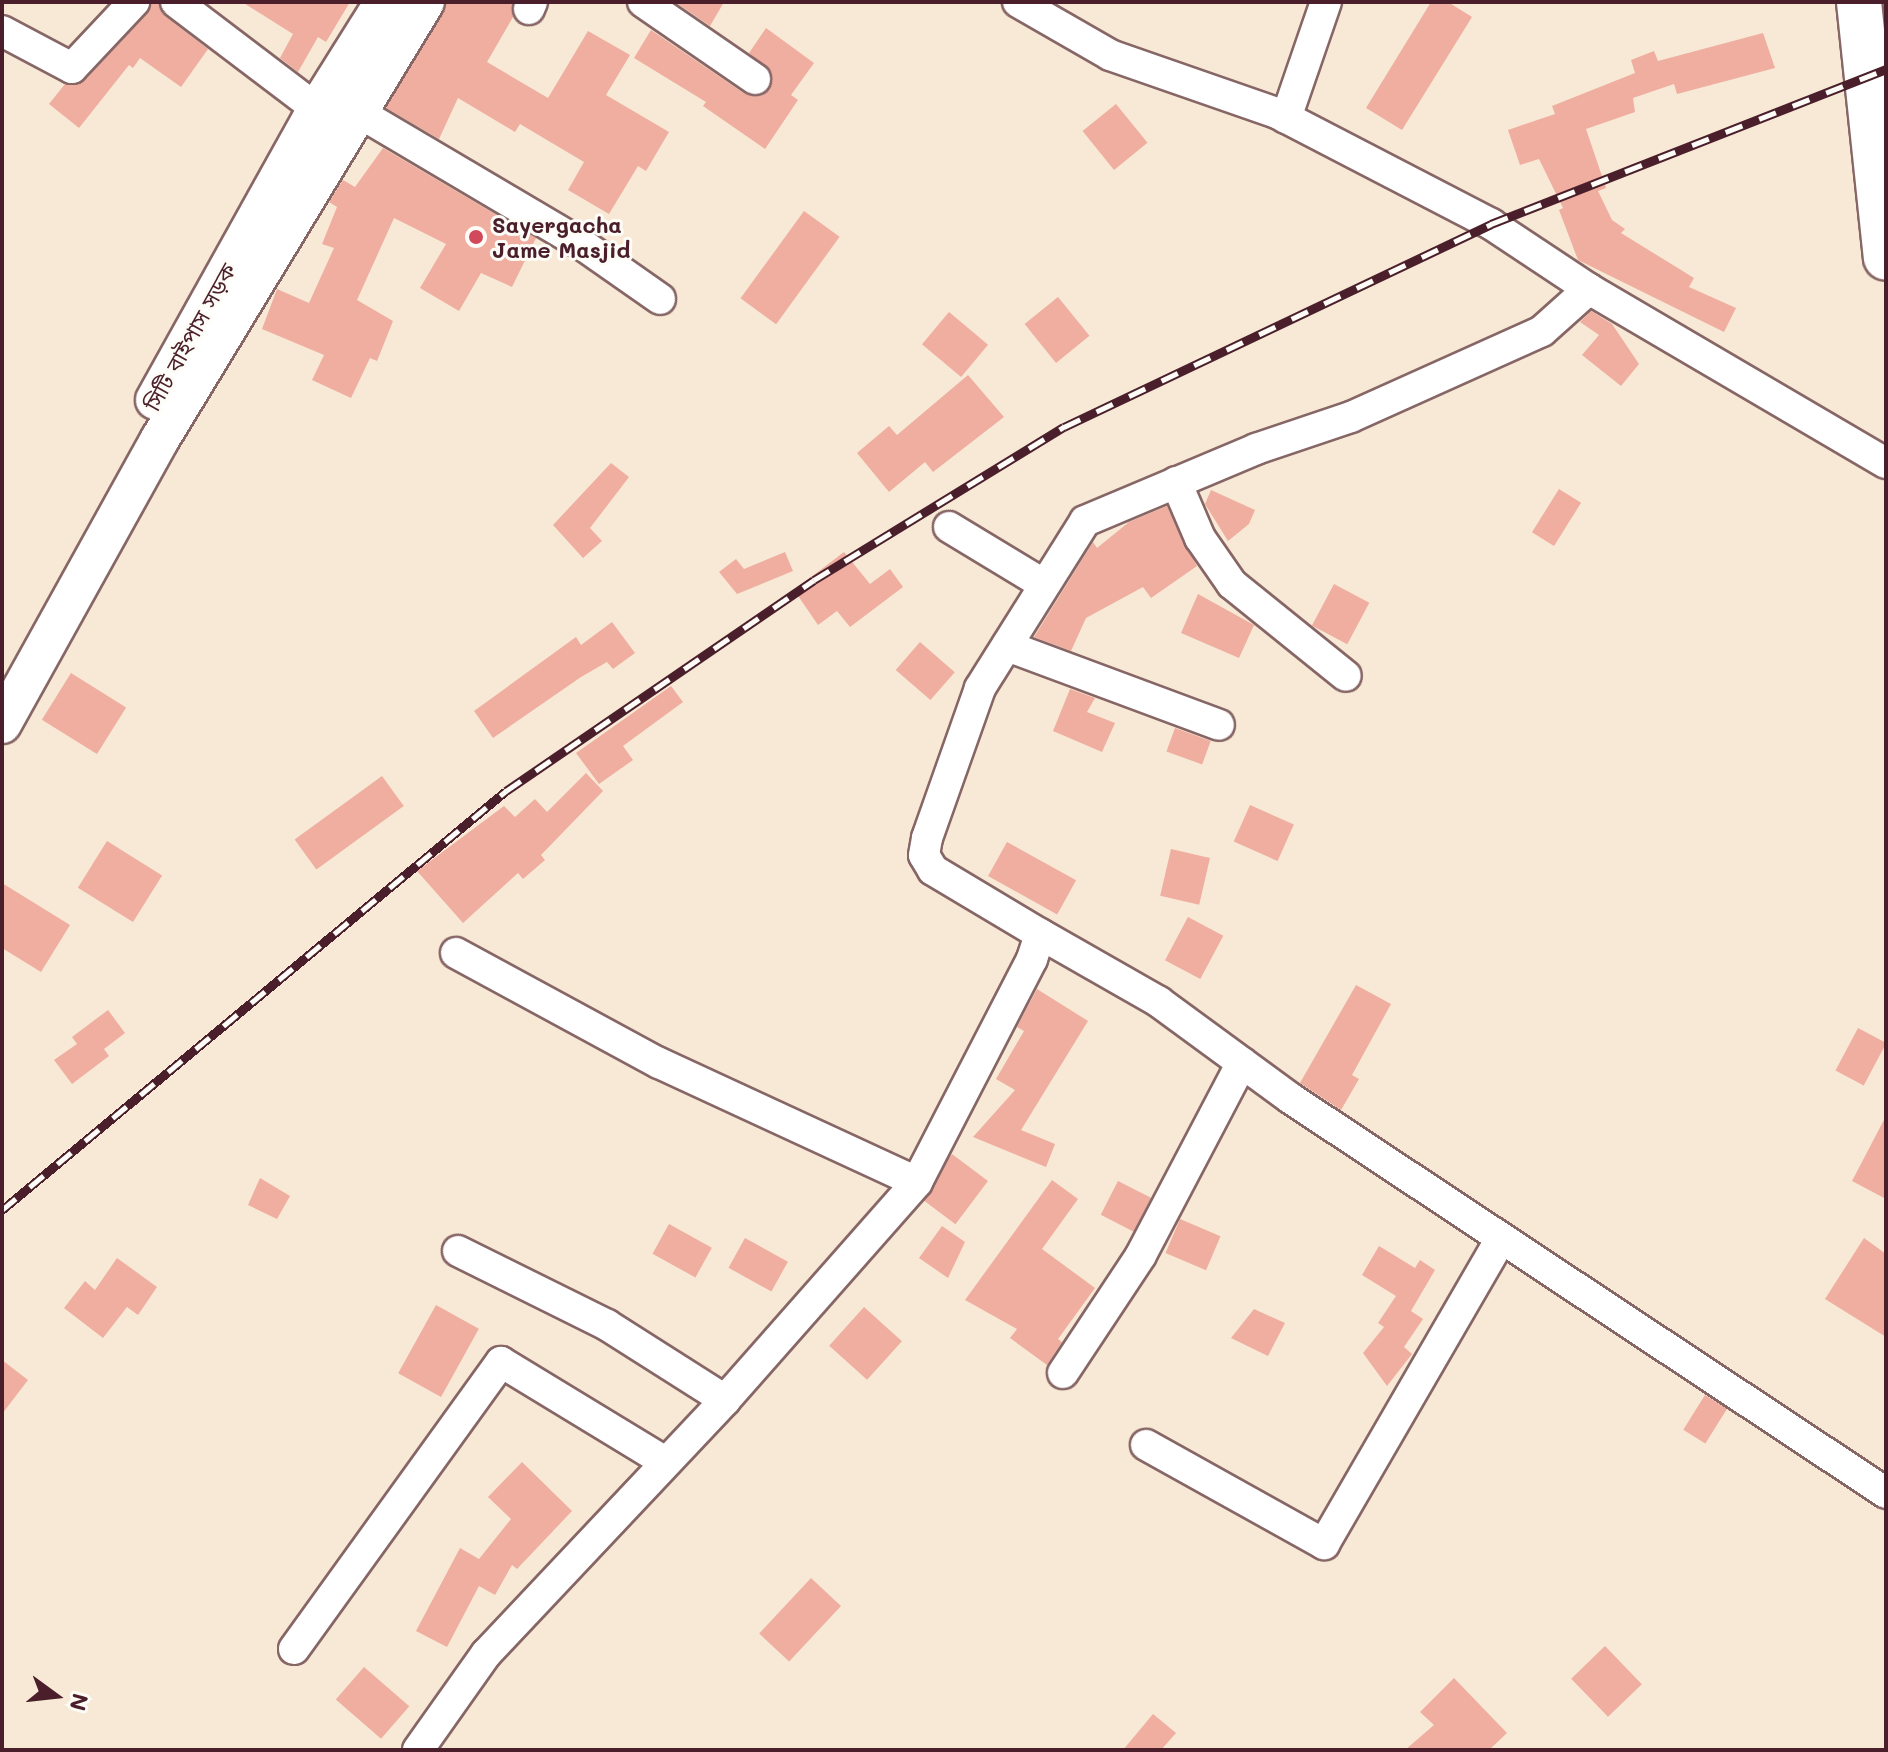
<!DOCTYPE html>
<meta charset="utf-8">
<style>
body{margin:0}
#map{position:relative;width:1888px;height:1752px;overflow:hidden;background:#f7e9d5;font-family:Mali,"Noto Sans Bengali",sans-serif}
div>[style]{position:absolute}
.building>*{inset:0;background:#efaea0;transform-origin:0 0}
.roads{filter:drop-shadow(2px 0 #876666) drop-shadow(-2px 0 #876666) drop-shadow(0 2px #876666) drop-shadow(0 -2px #876666)}
.minor>*{height:30px;margin:-15px;padding:0 15px;transform-origin:15px;border-radius:15px;background:#fff}
.major>*{height:38px;margin:-19px;padding:0 19px;transform-origin:19px;border-radius:19px;background:#fff}
.highway>*{height:44px;margin:-22px;padding:0 22px;transform-origin:22px;border-radius:22px;background:#fff}
.rail>*{height:9px;margin-top:-4.5px;transform-origin:0;background:repeating-linear-gradient(90deg,#fdfcf7 0 18px,#4a1f2b 0 36px);box-sizing:border-box;border-block:2px solid #4a1f2b}
.dots>*{width:22px;height:22px;translate:-50% -50%;box-sizing:border-box;border:4px solid #fdfcf7;border-radius:50%}
span{translate:-50% -50%;white-space:nowrap;text-align:center;line-height:1.15;-webkit-text-stroke:6px #fdfcf7;paint-order:stroke}
.poi-label{font-size:22px;color:#4a1f2b;font-weight:700}
.left{translate:0 -50%;text-align:left}
.street-label{font-size:22px;color:#4a1f2b}
.frame{position:absolute;inset:0;border:4px solid #4a1f2b;pointer-events:none}
.north{position:absolute;left:16px;top:1656px;width:80px;height:80px;-webkit-text-stroke:6px #fdfcf7;paint-order:stroke;rotate:105deg;font-size:22px;font-weight:700;line-height:32px;text-align:center;color:#4a1f2b}
.north::after{content:'';display:block;margin:auto;width:28px;height:36px;background:#4a1f2b;clip-path:polygon(50% 0,100% 100%,50% 72%,0 100%)}
</style>
<div id="map">
<div class="building">
<div style="clip-path:polygon(152px 2px,158px 2px,165px 16px,208px 49px,181px 87px,140px 58px,133px 68px,129px 65px,79px 128px,49px 104px,65px 84px,85px 80px,147px 14px)"></div>
<div style="clip-path:polygon(242px 2px,350px 2px,326px 42px,318px 37px,298px 72px,280px 58px,293px 34px)"></div>
<div style="clip-path:polygon(447px 2px,512px 2px,513px 17px,487px 62px,548px 98px,588px 31px,630px 55px,606px 95px,669px 132px,646px 171px,638px 166px,609px 214px,568px 190px,584px 162px,520px 124px,515px 132px,458px 98px,439px 139px,386px 108px)"></div>
<div style="clip-path:polygon(675px 2px,724px 2px,710px 26px)"></div>
<div style="clip-path:polygon(1431px 2px,1448px 2px,1472px 17px,1402px 130px,1366px 108px)"></div>
<div style="clip-path:polygon(766px 28px,814px 63px,791px 95px,798px 100px,765px 149px,703px 106px,706px 102px,634px 58px,651px 30px,745px 94px,762px 95px,770px 88px,771px 72px,749px 53px)"></div>
<div style="clip-path:polygon(1763px 33px,1775px 68px,1677px 94px,1674px 84px,1633px 98px,1635px 112px,1586px 129px,1606px 188px,1598px 191px,1612px 220px,1625px 229px,1621px 233px,1694px 278px,1689px 287px,1736px 308px,1724px 332px,1578px 260px,1559px 210px,1563px 208px,1539px 159px,1520px 165px,1508px 130px,1555px 114px,1552px 106px,1635px 73px,1631px 60px,1654px 51px,1658px 61px)"></div>
<div style="left:1116px;top:104px;width:50px;height:43px;rotate:51deg"></div>
<div style="clip-path:polygon(383px 148px,536px 238px,512px 287px,481px 273px,459px 311px,420px 288px,446px 244px,394px 218px,357px 300px,393px 321px,377px 361px,370px 358px,351px 398px,312px 380px,324px 355px,262px 329px,277px 289px,309px 303px,334px 248px,322px 244px,337px 207px,329px 202px,343px 180px,355px 187px)"></div>
<div style="left:804px;top:211px;width:44px;height:108px;rotate:36deg"></div>
<div style="left:1058px;top:297px;width:50px;height:43px;rotate:51deg"></div>
<div style="clip-path:polygon(1591px 311px,1612px 324px,1639px 364px,1621px 386px,1582px 355px,1599px 335px,1580px 322px)"></div>
<div style="left:949px;top:312px;width:51px;height:42px;rotate:40deg"></div>
<div style="clip-path:polygon(968px 375px,1004px 417px,933px 472px,925px 462px,889px 492px,857px 453px,889px 426px,897px 435px)"></div>
<div style="clip-path:polygon(611px 463px,629px 477px,590px 528px,602px 541px,583px 558px,553px 525px)"></div>
<div style="left:1559px;top:489px;width:26px;height:51px;rotate:32deg"></div>
<div style="clip-path:polygon(1211px 490px,1255px 510px,1249px 524px,1228px 541px,1205px 504px)"></div>
<div style="clip-path:polygon(1167px 506px,1197px 566px,1151px 598px,1143px 587px,1086px 618px,1071px 651px,1034px 637px,1093px 542px,1097px 548px,1129px 522px)"></div>
<div style="clip-path:polygon(785px 552px,793px 571px,737px 594px,719px 572px,736px 559px,744px 569px)"></div>
<div style="clip-path:polygon(844px 552px,870px 584px,890px 569px,903px 587px,850px 627px,837px 611px,818px 625px,794px 590px)"></div>
<div style="left:1334px;top:584px;width:40px;height:47px;rotate:28deg"></div>
<div style="clip-path:polygon(1198px 594px,1254px 625px,1239px 658px,1181px 633px)"></div>
<div style="clip-path:polygon(612px 622px,635px 653px,613px 669px,607px 662px,581px 677px,493px 738px,474px 711px,576px 637px,581px 645px)"></div>
<div style="left:920px;top:642px;width:46px;height:37px;rotate:41deg"></div>
<div style="left:71px;top:673px;width:65px;height:55px;rotate:32deg"></div>
<div style="clip-path:polygon(671px 686px,683px 702px,623px 746px,633px 760px,599px 784px,576px 753px)"></div>
<div style="clip-path:polygon(1070px 689px,1095px 698px,1087px 712px,1115px 723px,1102px 752px,1053px 731px)"></div>
<div style="left:1175px;top:728px;width:38px;height:25px;rotate:20deg"></div>
<div style="clip-path:polygon(586px 773px,603px 791px,541px 855px,545px 860px,523px 879px,518px 873px,463px 923px,417px 871px,504px 806px,515px 817px,535px 799px,547px 812px)"></div>
<div style="left:382px;top:776px;width:37px;height:108px;rotate:54deg"></div>
<div style="left:1250px;top:805px;width:48px;height:40px;rotate:24deg"></div>
<div style="left:107px;top:841px;width:65px;height:55px;rotate:32deg"></div>
<div style="left:1007px;top:842px;width:79px;height:39px;rotate:29deg"></div>
<div style="left:1171px;top:849px;width:40px;height:48px;rotate:13deg"></div>
<div style="clip-path:polygon(2px 883px,70px 925px,41px 972px,2px 948px)"></div>
<div style="left:1188px;top:917px;width:40px;height:49px;rotate:28deg"></div>
<div style="clip-path:polygon(1356px 985px,1391px 1004px,1352px 1075px,1359px 1079px,1341px 1110px,1300px 1083px)"></div>
<div style="clip-path:polygon(1037px 989px,1088px 1021px,1021px 1130px,1055px 1144px,1046px 1167px,973px 1137px,1015px 1090px,996px 1079px,1024px 1031px,1017px 1027px)"></div>
<div style="clip-path:polygon(108px 1010px,125px 1033px,104px 1049px,109px 1056px,72px 1084px,54px 1060px,77px 1044px,72px 1037px)"></div>
<div style="left:1858px;top:1028px;width:32px;height:48px;rotate:28deg"></div>
<div style="clip-path:polygon(1886px 1116px,1886px 1199px,1852px 1181px)"></div>
<div style="left:952px;top:1154px;width:45px;height:54px;rotate:37deg"></div>
<div style="clip-path:polygon(260px 1178px,290px 1196px,277px 1219px,248px 1205px)"></div>
<div style="clip-path:polygon(1052px 1180px,1078px 1199px,1042px 1249px,1095px 1288px,1058px 1339px,1062px 1342px,1047px 1365px,1010px 1338px,1017px 1329px,965px 1300px)"></div>
<div style="left:1118px;top:1181px;width:37px;height:38px;rotate:27deg"></div>
<div style="left:1180px;top:1219px;width:44px;height:37px;rotate:23deg"></div>
<div style="left:669px;top:1224px;width:49px;height:34px;rotate:29deg"></div>
<div style="clip-path:polygon(942px 1226px,965px 1242px,948px 1278px,919px 1258px)"></div>
<div style="left:745px;top:1238px;width:49px;height:34px;rotate:29deg"></div>
<div style="clip-path:polygon(1864px 1238px,1886px 1254px,1886px 1337px,1825px 1299px)"></div>
<div style="clip-path:polygon(1379px 1246px,1415px 1268px,1420px 1260px,1435px 1270px,1411px 1311px,1423px 1319px,1404px 1347px,1412px 1354px,1387px 1386px,1363px 1353px,1384px 1327px,1378px 1323px,1396px 1296px,1362px 1275px)"></div>
<div style="clip-path:polygon(117px 1258px,157px 1287px,138px 1315px,127px 1307px,103px 1338px,64px 1308px,85px 1281px,95px 1290px)"></div>
<div style="left:436px;top:1305px;width:49px;height:78px;rotate:29deg"></div>
<div style="left:864px;top:1307px;width:51px;height:52px;rotate:42deg"></div>
<div style="clip-path:polygon(1254px 1309px,1285px 1323px,1268px 1356px,1231px 1338px)"></div>
<div style="clip-path:polygon(2px 1360px,28px 1380px,2px 1414px)"></div>
<div style="left:1705px;top:1395px;width:26px;height:41px;rotate:32deg"></div>
<div style="clip-path:polygon(522px 1462px,572px 1511px,517px 1569px,512px 1565px,495px 1595px,479px 1586px,447px 1647px,416px 1631px,460px 1548px,479px 1559px,511px 1519px,488px 1497px)"></div>
<div style="left:811px;top:1578px;width:41px;height:76px;rotate:43deg"></div>
<div style="left:1605px;top:1646px;width:53px;height:47px;rotate:46deg"></div>
<div style="left:364px;top:1667px;width:60px;height:43px;rotate:41deg"></div>
<div style="clip-path:polygon(1454px 1678px,1507px 1733px,1489px 1750px,1405px 1750px,1434px 1725px,1420px 1712px)"></div>
<div style="clip-path:polygon(1153px 1714px,1176px 1733px,1161px 1750px,1123px 1750px)"></div>
</div>
<div class="roads">
<div class="minor">
<div style="left:176px;top:2px;width:177px;rotate:37.2deg"></div>
<div style="left:643px;top:2px;width:136px;rotate:34.5deg"></div>
<div style="left:1018px;top:2px;width:106px;rotate:29.9deg"></div>
<div style="left:1110px;top:55px;width:177px;rotate:19.2deg"></div>
<div style="left:1277px;top:113px;width:241px;rotate:27.4deg"></div>
<div style="left:1491px;top:224px;width:118px;rotate:33.6deg"></div>
<div style="left:1589px;top:289px;width:344px;rotate:30.4deg"></div>
<div style="left:529px;top:9px;width:8px;rotate:-67deg"></div>
<div style="left:2px;top:31px;width:79px;rotate:27.9deg"></div>
<div style="left:72px;top:68px;width:91px;rotate:-46.8deg"></div>
<div style="left:358px;top:112px;width:261px;rotate:30.6deg"></div>
<div style="left:583px;top:245px;width:94px;rotate:35deg"></div>
<div style="left:1286px;top:118px;width:123px;rotate:-71deg"></div>
<div style="left:1176px;top:482px;width:61px;rotate:66.8deg"></div>
<div style="left:1200px;top:538px;width:56px;rotate:55.2deg"></div>
<div style="left:1232px;top:584px;width:146px;rotate:38.9deg"></div>
<div style="left:949px;top:527px;width:110px;rotate:31.2deg"></div>
<div style="left:1007px;top:646px;width:226px;rotate:20.4deg"></div>
<div style="left:1040px;top:934px;width:137px;rotate:29.7deg"></div>
<div style="left:1159px;top:1002px;width:162px;rotate:36.2deg"></div>
<div style="left:1290px;top:1098px;width:715px;rotate:33.53deg"></div>
<div style="left:456px;top:953px;width:231px;rotate:28.5deg"></div>
<div style="left:659px;top:1063px;width:284px;rotate:24.8deg"></div>
<div style="left:458px;top:1251px;width:166px;rotate:26.4deg"></div>
<div style="left:607px;top:1325px;width:140px;rotate:32.4deg"></div>
<div style="left:1063px;top:1373px;width:141px;rotate:-56.5deg"></div>
<div style="left:1141px;top:1255px;width:217px;rotate:-62.3deg"></div>
<div style="left:1146px;top:1445px;width:204px;rotate:29.1deg"></div>
<div style="left:1324px;top:1544px;width:353px;rotate:-59.9deg"></div>
<div style="left:294px;top:1649px;width:354px;rotate:-54.2deg"></div>
<div style="left:501px;top:1362px;width:191px;rotate:31.3deg"></div>
<div style="left:418px;top:1750px;width:118px;rotate:-54.7deg"></div>
<div style="left:486px;top:1654px;width:349px;rotate:-46.7deg"></div>
<div style="left:725px;top:1400px;width:290px;rotate:-48.6deg"></div>
<div style="left:917px;top:1182px;width:251px;rotate:-62.7deg"></div>
<div style="left:1032px;top:959px;width:26px;rotate:-72deg"></div>
<div style="left:1040px;top:934px;width:125px;rotate:-149.1deg"></div>
<div style="left:933px;top:870px;width:17px;rotate:-121deg"></div>
<div style="left:924px;top:855px;width:17px;rotate:-80deg"></div>
<div style="left:927px;top:838px;width:159px;rotate:-70.5deg"></div>
<div style="left:980px;top:688px;width:197px;rotate:-57.8deg"></div>
<div style="left:1085px;top:521px;width:186px;rotate:-22.8deg"></div>
<div style="left:1256px;top:449px;width:100px;rotate:-18.6deg"></div>
<div style="left:1351px;top:417px;width:209px;rotate:-24.2deg"></div>
<div style="left:1542px;top:331px;width:63px;rotate:-41.8deg"></div>
</div>
<div class="major">
<div style="left:155px;top:400px;width:333px;rotate:-60.9deg"></div>
<div style="left:317px;top:109px;width:126px;rotate:-57.9deg"></div>
<div style="left:2px;top:724px;width:326px;rotate:-61deg"></div>
<div style="left:160px;top:439px;width:511px;rotate:-58.77deg"></div>
</div>
<div class="highway">
<div style="left:1859px;top:2px;width:257px;rotate:84deg"></div>
</div>
</div>
<div class="rail">
<div style="left:2px;top:1210px;width:655px;rotate:-39.74deg"></div>
<div style="left:506px;top:791px;width:373px;rotate:-34.4deg"></div>
<div style="left:814px;top:580px;width:293px;rotate:-31.5deg"></div>
<div style="left:1064px;top:427px;width:473px;rotate:-25.4deg"></div>
<div style="left:1491px;top:224px;width:424px;rotate:-21.4deg"></div>
</div>
<div class="dots">
<div style="left:476px;top:237px;background:#d1495b"></div>
</div>
<div class="poi-label">
<span class="left" style="left:492px;top:237px">Sayergacha<br>Jame Masjid</span>
</div>
<div class="street-label">
<span style="left:190px;top:337px;rotate:-61deg">সিটি বাইপাস সড়ক</span>
</div>
<div class="frame"></div>
<div class="north">N</div>
</div>
